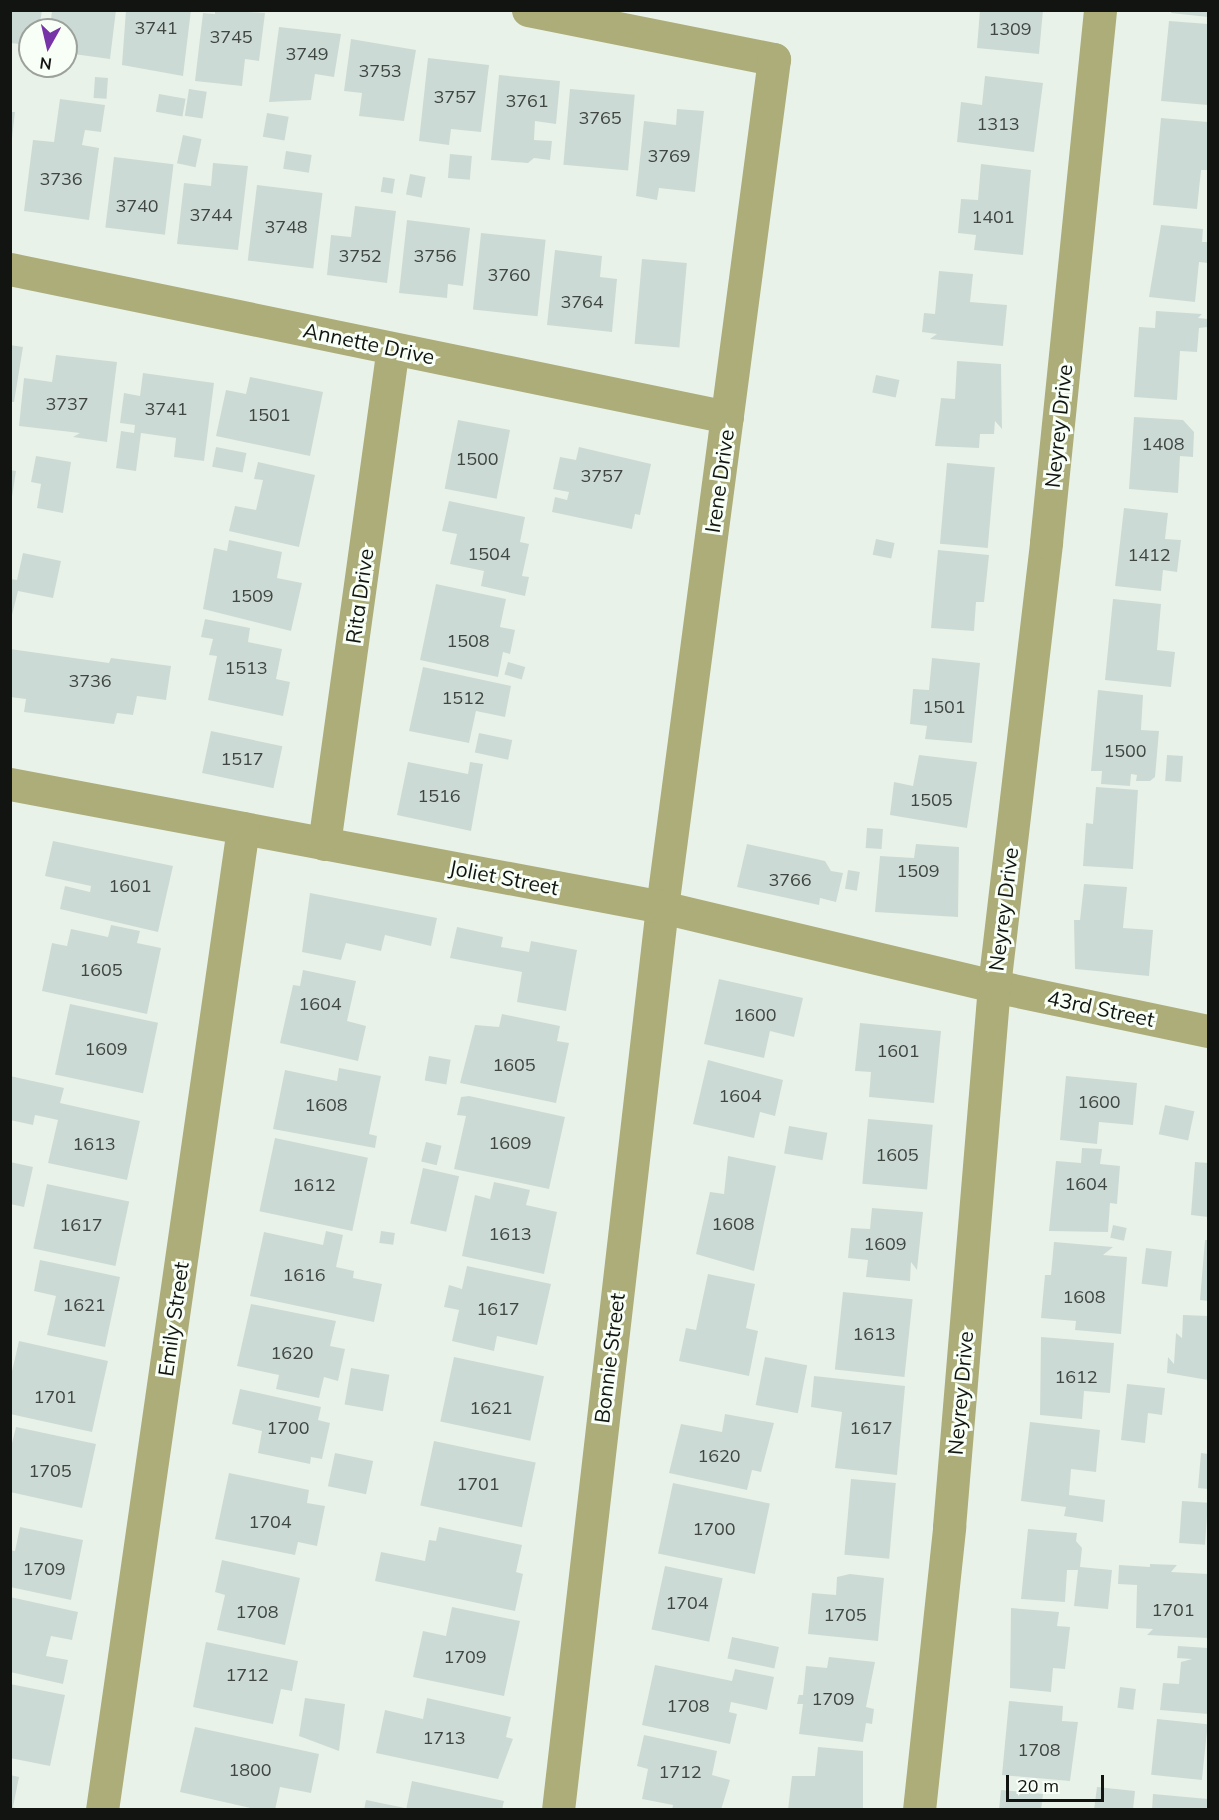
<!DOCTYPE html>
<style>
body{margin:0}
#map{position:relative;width:1219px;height:1820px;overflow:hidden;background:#e9f2e8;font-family:Mulish,sans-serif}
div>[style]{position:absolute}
.building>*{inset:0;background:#ccdad5;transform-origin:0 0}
.minor>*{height:33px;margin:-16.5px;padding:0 16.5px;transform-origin:16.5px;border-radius:16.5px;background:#acad79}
span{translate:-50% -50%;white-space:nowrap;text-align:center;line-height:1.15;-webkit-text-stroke:6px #f8fff7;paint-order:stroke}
.number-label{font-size:18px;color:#404641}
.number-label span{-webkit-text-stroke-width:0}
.street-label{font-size:21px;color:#111410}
.frame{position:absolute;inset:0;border:12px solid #111410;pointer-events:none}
.north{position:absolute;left:18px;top:18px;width:60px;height:60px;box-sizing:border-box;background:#f8fff7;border:2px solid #9ca19b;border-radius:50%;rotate:188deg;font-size:16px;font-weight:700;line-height:24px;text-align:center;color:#111410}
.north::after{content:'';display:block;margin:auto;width:21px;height:27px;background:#7634a8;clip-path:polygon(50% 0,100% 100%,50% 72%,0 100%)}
.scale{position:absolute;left:1006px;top:1775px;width:98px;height:27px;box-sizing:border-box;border:3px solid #111410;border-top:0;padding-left:8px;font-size:18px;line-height:21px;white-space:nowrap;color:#111410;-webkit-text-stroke:4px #f8fff7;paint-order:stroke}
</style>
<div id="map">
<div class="building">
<div style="clip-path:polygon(10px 10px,42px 10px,39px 30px,30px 30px,30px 45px,10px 43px)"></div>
<div style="clip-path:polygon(52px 10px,116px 10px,110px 59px,66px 53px,66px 30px,50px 30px)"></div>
<div style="clip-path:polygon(126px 10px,191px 10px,183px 76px,122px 65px)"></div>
<div style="clip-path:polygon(215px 10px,265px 13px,259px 61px,245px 59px,242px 86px,195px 81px,203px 13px,215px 14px)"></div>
<div style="clip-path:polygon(980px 10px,1043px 10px,1039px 54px,977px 48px)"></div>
<div style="clip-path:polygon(1172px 10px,1208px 10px,1208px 17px,1171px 13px)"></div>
<div style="clip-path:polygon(1169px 21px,1208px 24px,1208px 105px,1161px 101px)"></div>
<div style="clip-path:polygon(279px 27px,341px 34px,334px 77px,315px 74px,311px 100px,269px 102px)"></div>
<div style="clip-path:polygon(351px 39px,416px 50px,404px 121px,359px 116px,362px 93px,344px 91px)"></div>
<div style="clip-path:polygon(428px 58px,489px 65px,481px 132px,451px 129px,449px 145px,419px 141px)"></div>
<div style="clip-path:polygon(499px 75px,560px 81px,556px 124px,535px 121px,534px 140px,552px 141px,550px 160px,534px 158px,528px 163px,491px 160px)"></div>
<div style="clip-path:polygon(985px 76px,1043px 83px,1034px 152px,957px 142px,961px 102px,982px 105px)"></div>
<div style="left:95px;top:77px;width:13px;height:21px;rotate:4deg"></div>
<div style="left:189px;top:89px;width:18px;height:27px;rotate:9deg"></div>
<div style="left:570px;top:89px;width:65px;height:76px;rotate:5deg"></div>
<div style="left:159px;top:94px;width:27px;height:18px;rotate:10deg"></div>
<div style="clip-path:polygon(60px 99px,105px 105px,101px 132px,85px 130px,82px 145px,99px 148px,89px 220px,24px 211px,33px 140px,54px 142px)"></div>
<div style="clip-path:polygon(677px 109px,704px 111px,695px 192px,659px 188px,657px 200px,636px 196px,644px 121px,676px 125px)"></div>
<div style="clip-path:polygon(10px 112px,15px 112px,12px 138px,10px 138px)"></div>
<div style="left:267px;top:113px;width:22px;height:24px;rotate:10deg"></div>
<div style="clip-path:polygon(1161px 118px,1208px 122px,1208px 170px,1201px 170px,1197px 209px,1153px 205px)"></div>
<div style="left:183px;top:135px;width:19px;height:29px;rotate:12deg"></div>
<div style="left:286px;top:151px;width:26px;height:18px;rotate:9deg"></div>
<div style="left:450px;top:154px;width:22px;height:24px;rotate:5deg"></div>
<div style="left:114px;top:157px;width:60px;height:71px;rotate:7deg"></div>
<div style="clip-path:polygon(213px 163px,248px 166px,238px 250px,177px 244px,184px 183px,211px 186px)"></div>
<div style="clip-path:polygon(981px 164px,1031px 170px,1023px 255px,974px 250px,976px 235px,958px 233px,961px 199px,978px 200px)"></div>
<div style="left:410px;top:174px;width:16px;height:21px;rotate:11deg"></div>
<div style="left:383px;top:177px;width:12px;height:15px;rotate:9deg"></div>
<div style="left:257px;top:185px;width:66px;height:76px;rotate:7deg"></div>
<div style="clip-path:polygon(355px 206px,396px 211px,387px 283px,327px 275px,331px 235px,351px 237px)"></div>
<div style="clip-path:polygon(407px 220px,470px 228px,463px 286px,448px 284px,447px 298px,399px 293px)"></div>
<div style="clip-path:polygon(1161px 225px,1203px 229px,1202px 242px,1208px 242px,1208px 263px,1199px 262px,1195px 302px,1149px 297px)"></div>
<div style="left:481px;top:233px;width:65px;height:77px;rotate:6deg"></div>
<div style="clip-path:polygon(555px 250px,602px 256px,600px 277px,617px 279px,612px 332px,547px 325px)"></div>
<div style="left:642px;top:259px;width:45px;height:85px;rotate:5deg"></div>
<div style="clip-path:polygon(939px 271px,973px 274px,970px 302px,1007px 305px,1003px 346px,930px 339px,937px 334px,922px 332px,924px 313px,935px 314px)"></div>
<div style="clip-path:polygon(1156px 311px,1202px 314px,1198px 318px,1208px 319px,1208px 327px,1199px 328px,1197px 352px,1180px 351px,1177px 400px,1134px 397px,1139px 327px,1155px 328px)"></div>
<div style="clip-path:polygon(10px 345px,23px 347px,14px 402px,10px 402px)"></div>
<div style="clip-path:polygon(56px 355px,117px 362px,107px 442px,73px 437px,80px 433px,19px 426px,24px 378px,52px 382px)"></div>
<div style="clip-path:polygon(957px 361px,1001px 364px,1002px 429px,995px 421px,994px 434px,980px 434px,979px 448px,935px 446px,941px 398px,955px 399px)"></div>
<div style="clip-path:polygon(143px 373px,214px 383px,204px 461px,174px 457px,176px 438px,141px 433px,136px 471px,116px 468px,121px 431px,134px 433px,135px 425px,120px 423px,124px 393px,140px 396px)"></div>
<div style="left:876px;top:375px;width:24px;height:18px;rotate:12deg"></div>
<div style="clip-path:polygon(250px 377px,323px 392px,310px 456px,216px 436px,226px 390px,246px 394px)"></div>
<div style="clip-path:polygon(1134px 417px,1183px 420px,1194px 432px,1193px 457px,1180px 456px,1178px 493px,1129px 489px)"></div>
<div style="left:458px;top:420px;width:53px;height:70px;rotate:11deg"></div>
<div style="left:216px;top:447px;width:31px;height:20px;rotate:11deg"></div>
<div style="clip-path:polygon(579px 447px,651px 464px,640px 515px,635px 514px,632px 529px,552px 512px,555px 497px,567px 500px,569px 492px,553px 489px,560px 457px,576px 460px)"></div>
<div style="clip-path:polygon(36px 456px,71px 462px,63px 513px,37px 508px,41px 484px,31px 482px)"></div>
<div style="clip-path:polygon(258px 462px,315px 475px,299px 547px,229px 531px,235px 506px,256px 510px,263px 480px,254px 479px)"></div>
<div style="left:947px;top:463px;width:48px;height:81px;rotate:5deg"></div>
<div style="clip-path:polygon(10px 470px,16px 471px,12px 497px,10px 496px)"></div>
<div style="clip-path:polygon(449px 501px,525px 517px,520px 542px,529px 544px,522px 576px,529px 577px,525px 596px,481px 586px,484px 571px,450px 564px,457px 534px,442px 531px)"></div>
<div style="clip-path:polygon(1124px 508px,1168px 513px,1165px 539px,1181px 540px,1177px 572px,1163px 570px,1161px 591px,1115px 586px)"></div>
<div style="left:876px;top:539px;width:19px;height:16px;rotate:12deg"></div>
<div style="clip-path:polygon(229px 540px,282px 552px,277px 578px,302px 583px,291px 631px,203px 609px,214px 548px,227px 551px)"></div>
<div style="clip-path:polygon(938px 550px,989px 555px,984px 602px,976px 602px,974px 631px,931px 628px)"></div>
<div style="clip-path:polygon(23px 553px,61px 561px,53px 598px,18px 591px,10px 623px,10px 579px,17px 580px)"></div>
<div style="clip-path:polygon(436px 584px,506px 599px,500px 627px,515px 630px,510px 654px,503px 652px,498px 677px,420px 660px)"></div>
<div style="clip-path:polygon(1113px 599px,1161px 604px,1157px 650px,1175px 652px,1171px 687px,1105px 680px)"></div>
<div style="clip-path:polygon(205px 619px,250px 628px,248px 642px,282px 649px,276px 679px,290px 682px,283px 716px,208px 700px,217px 656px,209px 655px,213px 639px,201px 637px)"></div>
<div style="clip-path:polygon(10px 649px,109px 663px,111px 658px,171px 666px,166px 700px,137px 696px,133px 715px,117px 713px,114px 724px,24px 712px,26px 699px,10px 697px)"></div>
<div style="clip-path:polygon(932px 658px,980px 663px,972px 743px,925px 739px,927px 726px,910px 724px,913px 689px,929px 690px)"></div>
<div style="left:508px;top:662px;width:18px;height:13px;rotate:16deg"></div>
<div style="clip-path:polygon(423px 667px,511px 686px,505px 717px,476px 711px,469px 743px,409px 731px)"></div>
<div style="clip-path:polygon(1098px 690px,1143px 695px,1141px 730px,1159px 731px,1155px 777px,1150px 781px,1136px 781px,1137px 775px,1131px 774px,1130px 786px,1101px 784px,1102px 771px,1091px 771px)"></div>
<div style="left:211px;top:731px;width:73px;height:43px;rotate:12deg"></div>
<div style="left:479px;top:733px;width:34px;height:20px;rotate:12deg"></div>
<div style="clip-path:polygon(919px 755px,977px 762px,967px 828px,890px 815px,894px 782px,913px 786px)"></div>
<div style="left:1167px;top:755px;width:16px;height:26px;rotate:4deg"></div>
<div style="clip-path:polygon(408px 762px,468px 774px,470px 762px,483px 764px,471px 831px,397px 815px)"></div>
<div style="clip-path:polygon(1096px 787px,1138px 790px,1133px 869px,1083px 866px,1086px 823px,1093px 824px)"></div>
<div style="left:867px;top:828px;width:16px;height:20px;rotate:4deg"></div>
<div style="clip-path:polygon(53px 841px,173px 866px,158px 932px,60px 909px,65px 886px,90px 892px,91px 886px,45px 876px)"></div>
<div style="clip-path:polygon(747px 844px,825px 861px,831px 871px,843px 873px,836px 902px,820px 898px,819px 905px,737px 887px)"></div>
<div style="clip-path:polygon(916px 844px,959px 847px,958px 917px,875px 912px,880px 856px,914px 858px)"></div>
<div style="left:848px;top:870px;width:12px;height:19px;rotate:9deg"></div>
<div style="clip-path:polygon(1084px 884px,1127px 887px,1123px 928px,1153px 930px,1149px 976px,1075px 969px,1074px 920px,1080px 920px)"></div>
<div style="clip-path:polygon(310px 893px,437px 918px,431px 946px,385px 935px,381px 951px,346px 943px,341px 960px,302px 952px)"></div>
<div style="clip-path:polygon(111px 925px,140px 931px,137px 943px,161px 948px,147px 1014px,42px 991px,52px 943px,67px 946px,71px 929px,108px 937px)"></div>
<div style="clip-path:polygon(457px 927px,503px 937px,501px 947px,529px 952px,531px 941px,577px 950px,566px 1011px,517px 1002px,522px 972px,450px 958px)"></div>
<div style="clip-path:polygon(303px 970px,356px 981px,347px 1021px,366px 1026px,358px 1061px,280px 1043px,293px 985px,300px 986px)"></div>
<div style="clip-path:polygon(719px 979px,803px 998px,794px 1037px,770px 1031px,764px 1058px,704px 1044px)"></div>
<div style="left:70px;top:1004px;width:90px;height:72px;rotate:12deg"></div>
<div style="clip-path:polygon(502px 1014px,560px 1026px,557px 1041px,569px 1043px,556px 1103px,460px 1083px,475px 1025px,499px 1027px)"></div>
<div style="clip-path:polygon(860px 1023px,941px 1031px,934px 1103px,869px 1097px,871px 1072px,855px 1071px)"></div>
<div style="left:429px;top:1056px;width:22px;height:25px;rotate:10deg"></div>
<div style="clip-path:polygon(708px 1060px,783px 1080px,775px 1116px,760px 1112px,754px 1138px,693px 1124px)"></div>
<div style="clip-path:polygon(339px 1068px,381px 1076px,369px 1134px,377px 1136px,375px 1148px,273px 1129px,285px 1070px,337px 1081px)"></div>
<div style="clip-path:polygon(10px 1076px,64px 1088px,60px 1103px,140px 1121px,127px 1180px,48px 1163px,58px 1120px,35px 1115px,33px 1125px,10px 1120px)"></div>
<div style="clip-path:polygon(1066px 1076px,1137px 1083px,1133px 1125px,1099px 1122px,1097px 1144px,1060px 1140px)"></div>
<div style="clip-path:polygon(469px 1096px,565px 1117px,549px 1189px,454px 1169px,466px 1116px,457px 1115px,461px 1097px)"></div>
<div style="left:1165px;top:1105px;width:30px;height:30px;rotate:12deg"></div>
<div style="left:868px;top:1119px;width:65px;height:65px;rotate:5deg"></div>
<div style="left:789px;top:1126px;width:39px;height:28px;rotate:10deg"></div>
<div style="left:275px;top:1138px;width:95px;height:75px;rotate:12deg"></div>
<div style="left:426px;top:1142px;width:16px;height:20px;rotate:14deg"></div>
<div style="clip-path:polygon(1082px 1148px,1102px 1149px,1100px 1164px,1120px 1166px,1117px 1204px,1110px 1203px,1108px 1232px,1049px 1231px,1056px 1161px,1081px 1163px)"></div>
<div style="clip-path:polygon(728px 1156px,776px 1166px,754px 1271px,696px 1254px,710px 1192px,724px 1194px)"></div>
<div style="clip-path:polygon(10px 1162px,33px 1167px,24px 1207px,10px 1204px)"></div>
<div style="clip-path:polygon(1195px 1162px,1208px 1163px,1208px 1217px,1191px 1215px)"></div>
<div style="left:423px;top:1168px;width:37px;height:57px;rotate:13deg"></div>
<div style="clip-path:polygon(494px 1182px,530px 1190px,526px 1205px,557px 1212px,544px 1274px,462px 1256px,475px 1195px,490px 1199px)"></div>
<div style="left:47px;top:1184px;width:84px;height:66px;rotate:12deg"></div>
<div style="clip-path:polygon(872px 1208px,923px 1212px,917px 1270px,911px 1262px,910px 1281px,866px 1277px,868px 1260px,848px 1258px,851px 1228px,870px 1229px)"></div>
<div style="left:1113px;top:1225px;width:14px;height:13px;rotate:12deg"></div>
<div style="clip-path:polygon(326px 1231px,343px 1235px,336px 1267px,354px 1271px,353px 1278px,382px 1284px,374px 1322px,250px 1296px,264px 1232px,323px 1245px)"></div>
<div style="left:381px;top:1231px;width:14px;height:12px;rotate:8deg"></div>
<div style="clip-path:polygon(1205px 1240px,1208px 1240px,1208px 1301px,1200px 1300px)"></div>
<div style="clip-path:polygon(1054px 1242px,1113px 1247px,1103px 1255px,1127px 1257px,1121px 1334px,1075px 1330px,1076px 1321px,1041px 1318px,1045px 1275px,1051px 1275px)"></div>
<div style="left:1146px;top:1248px;width:26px;height:36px;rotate:7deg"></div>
<div style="clip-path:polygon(40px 1260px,120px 1277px,105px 1347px,47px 1335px,56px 1296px,34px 1291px)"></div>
<div style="clip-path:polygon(467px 1266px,551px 1284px,537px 1345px,497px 1336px,494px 1351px,452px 1341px,459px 1310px,444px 1307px,449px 1285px,462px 1289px)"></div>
<div style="clip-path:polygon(708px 1274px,755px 1284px,746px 1328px,758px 1331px,749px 1376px,679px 1361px,686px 1328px,696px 1330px)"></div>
<div style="left:843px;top:1292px;width:70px;height:78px;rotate:6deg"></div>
<div style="clip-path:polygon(251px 1304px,336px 1321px,330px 1346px,345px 1349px,338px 1381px,324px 1377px,319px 1398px,276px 1389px,279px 1375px,237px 1366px)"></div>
<div style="clip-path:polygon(1183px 1315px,1208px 1316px,1208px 1380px,1167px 1373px,1168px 1357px,1174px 1364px,1176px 1333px,1182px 1338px)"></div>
<div style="clip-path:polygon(1041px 1337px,1114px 1343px,1110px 1393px,1084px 1391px,1082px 1419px,1040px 1415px)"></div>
<div style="clip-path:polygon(19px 1341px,108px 1361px,92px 1432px,10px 1414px,10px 1380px)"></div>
<div style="left:454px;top:1357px;width:92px;height:66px;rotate:12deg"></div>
<div style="left:765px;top:1357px;width:43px;height:49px;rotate:11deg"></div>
<div style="left:351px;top:1368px;width:39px;height:37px;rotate:10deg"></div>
<div style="clip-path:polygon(814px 1376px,905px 1386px,897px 1475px,835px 1468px,842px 1412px,811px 1407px)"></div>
<div style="clip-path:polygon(1127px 1384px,1165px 1388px,1162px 1415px,1148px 1413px,1145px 1443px,1121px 1440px)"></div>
<div style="clip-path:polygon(240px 1389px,321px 1407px,318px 1420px,330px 1423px,322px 1459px,311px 1457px,310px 1464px,258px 1453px,262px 1431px,232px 1424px)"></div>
<div style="clip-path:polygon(725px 1414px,774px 1423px,761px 1472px,752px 1470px,747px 1490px,669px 1473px,681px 1424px,722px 1432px)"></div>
<div style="clip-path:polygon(1030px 1422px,1100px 1430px,1096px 1472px,1071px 1469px,1069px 1495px,1105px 1500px,1103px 1522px,1064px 1516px,1066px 1507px,1021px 1501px)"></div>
<div style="clip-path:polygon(16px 1427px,96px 1444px,82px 1508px,10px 1492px,10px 1451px)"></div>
<div style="left:434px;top:1441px;width:104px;height:66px;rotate:12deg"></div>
<div style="left:335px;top:1453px;width:39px;height:34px;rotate:12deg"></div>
<div style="clip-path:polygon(1201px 1453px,1208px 1454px,1208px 1489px,1198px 1488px)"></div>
<div style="clip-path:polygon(229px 1473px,309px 1490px,307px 1503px,325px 1506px,317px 1546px,298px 1542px,295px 1555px,215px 1539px)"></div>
<div style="left:851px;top:1479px;width:45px;height:76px;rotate:5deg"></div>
<div style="left:673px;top:1483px;width:99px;height:72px;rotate:12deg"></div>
<div style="left:1182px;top:1501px;width:26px;height:42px;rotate:4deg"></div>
<div style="clip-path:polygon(20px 1527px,83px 1540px,71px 1600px,10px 1587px,10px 1550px,15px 1551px)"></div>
<div style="clip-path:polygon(439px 1527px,522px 1545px,516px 1572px,523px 1574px,515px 1611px,375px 1581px,381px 1552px,425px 1561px,429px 1540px,436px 1541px)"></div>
<div style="clip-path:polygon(1028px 1529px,1077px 1533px,1076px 1541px,1082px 1548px,1080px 1567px,1112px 1570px,1108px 1609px,1074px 1606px,1078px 1570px,1067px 1570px,1065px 1602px,1021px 1599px)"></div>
<div style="clip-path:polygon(222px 1560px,300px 1578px,285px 1645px,217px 1630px,225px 1595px,215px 1592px)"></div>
<div style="clip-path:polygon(1150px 1564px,1177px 1565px,1171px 1572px,1208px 1574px,1208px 1638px,1147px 1635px,1153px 1629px,1136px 1628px,1137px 1585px,1118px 1584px,1119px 1565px,1150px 1567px)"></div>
<div style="left:665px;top:1566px;width:59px;height:65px;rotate:12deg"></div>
<div style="clip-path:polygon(850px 1574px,884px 1578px,878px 1641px,808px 1634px,812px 1593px,836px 1595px,837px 1577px)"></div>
<div style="clip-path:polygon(10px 1597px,78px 1612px,72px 1640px,51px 1636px,46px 1656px,68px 1660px,63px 1684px,10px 1672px)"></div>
<div style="clip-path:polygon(452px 1607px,520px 1621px,504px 1696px,413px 1677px,423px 1631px,446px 1636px)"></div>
<div style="clip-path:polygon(1011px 1608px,1059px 1612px,1057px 1626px,1070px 1627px,1065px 1669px,1053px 1668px,1051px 1692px,1010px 1688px)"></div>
<div style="left:732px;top:1637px;width:48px;height:22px;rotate:12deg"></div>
<div style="clip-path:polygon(206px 1642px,298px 1661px,292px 1691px,281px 1689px,273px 1724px,193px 1707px)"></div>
<div style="clip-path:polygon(1178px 1646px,1208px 1648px,1208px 1714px,1160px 1710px,1163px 1683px,1179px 1684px,1181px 1662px,1192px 1659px,1177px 1658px)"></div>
<div style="clip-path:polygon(829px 1657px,875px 1662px,866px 1707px,874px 1709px,872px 1724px,866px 1723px,863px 1742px,799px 1734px,803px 1704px,797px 1704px,799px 1695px,803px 1695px,806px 1666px,827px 1668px)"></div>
<div style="clip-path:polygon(655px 1665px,732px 1681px,735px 1669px,774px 1677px,767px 1710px,731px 1702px,729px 1712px,737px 1714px,730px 1744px,642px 1725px)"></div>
<div style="clip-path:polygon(10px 1684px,65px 1695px,50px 1766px,10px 1758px)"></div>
<div style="left:1120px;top:1687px;width:16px;height:21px;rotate:7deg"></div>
<div style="clip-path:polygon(305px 1698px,345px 1704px,339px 1751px,299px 1736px)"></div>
<div style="clip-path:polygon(427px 1698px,511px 1717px,506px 1737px,513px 1739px,498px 1779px,376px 1753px,385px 1710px,423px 1719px)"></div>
<div style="clip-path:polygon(1009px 1701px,1063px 1706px,1062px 1721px,1078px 1722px,1070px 1781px,1002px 1775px)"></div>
<div style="left:1157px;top:1719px;width:51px;height:56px;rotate:6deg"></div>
<div style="clip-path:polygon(195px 1727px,319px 1754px,311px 1793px,280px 1787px,275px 1810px,259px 1810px,180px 1792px)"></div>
<div style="clip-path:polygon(644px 1735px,717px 1751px,712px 1775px,730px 1780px,721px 1810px,672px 1810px,673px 1805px,642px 1799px,648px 1769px,637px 1766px)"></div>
<div style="clip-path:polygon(818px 1747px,863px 1751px,863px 1810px,788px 1810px,792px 1776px,815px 1776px)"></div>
<div style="clip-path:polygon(10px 1775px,19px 1777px,13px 1807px,21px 1810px,10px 1810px)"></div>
<div style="clip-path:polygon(412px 1781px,504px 1801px,502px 1810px,406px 1810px)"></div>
<div style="clip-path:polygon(1097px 1787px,1135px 1791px,1133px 1810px,1094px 1810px)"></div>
<div style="clip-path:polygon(1001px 1790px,1043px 1794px,1041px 1810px,999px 1810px)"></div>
<div style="clip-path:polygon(1153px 1794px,1208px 1799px,1208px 1810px,1152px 1810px)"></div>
<div style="clip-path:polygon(366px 1800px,405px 1808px,405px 1810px,364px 1810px)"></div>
</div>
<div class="minor">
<div style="left:528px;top:10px;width:251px;rotate:11.3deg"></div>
<div style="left:774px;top:59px;width:855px;rotate:97.52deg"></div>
<div style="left:662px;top:907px;width:909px;rotate:96.57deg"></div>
<div style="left:10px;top:269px;width:732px;rotate:11.66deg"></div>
<div style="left:10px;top:784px;width:664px;rotate:10.68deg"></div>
<div style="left:662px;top:907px;width:341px;rotate:13.4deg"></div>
<div style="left:994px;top:986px;width:219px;rotate:11.9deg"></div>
<div style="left:324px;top:844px;width:500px;rotate:-82.1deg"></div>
<div style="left:102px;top:1810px;width:992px;rotate:-81.83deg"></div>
<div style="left:919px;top:1810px;width:285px;rotate:-83.9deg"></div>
<div style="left:949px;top:1527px;width:543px;rotate:-85.25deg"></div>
<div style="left:994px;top:986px;width:447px;rotate:-83.3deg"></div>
<div style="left:1046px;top:542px;width:535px;rotate:-84.2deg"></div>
</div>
<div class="number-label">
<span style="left:156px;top:28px">3741</span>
<span style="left:1010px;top:29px">1309</span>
<span style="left:231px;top:37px">3745</span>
<span style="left:307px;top:54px">3749</span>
<span style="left:380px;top:71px">3753</span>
<span style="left:455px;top:97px">3757</span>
<span style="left:527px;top:101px">3761</span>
<span style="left:600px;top:118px">3765</span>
<span style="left:998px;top:124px">1313</span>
<span style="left:669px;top:156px">3769</span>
<span style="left:61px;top:179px">3736</span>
<span style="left:137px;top:206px">3740</span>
<span style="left:211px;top:215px">3744</span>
<span style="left:993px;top:217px">1401</span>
<span style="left:286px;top:227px">3748</span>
<span style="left:360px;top:256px">3752</span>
<span style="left:435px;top:256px">3756</span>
<span style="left:509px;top:275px">3760</span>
<span style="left:582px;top:302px">3764</span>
<span style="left:67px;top:404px">3737</span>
<span style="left:166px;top:409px">3741</span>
<span style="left:269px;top:415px">1501</span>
<span style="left:1163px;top:444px">1408</span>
<span style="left:477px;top:459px">1500</span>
<span style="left:602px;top:476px">3757</span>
<span style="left:489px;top:554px">1504</span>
<span style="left:1149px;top:555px">1412</span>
<span style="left:252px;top:596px">1509</span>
<span style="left:468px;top:641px">1508</span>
<span style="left:246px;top:668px">1513</span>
<span style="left:90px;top:681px">3736</span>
<span style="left:463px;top:698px">1512</span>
<span style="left:944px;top:707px">1501</span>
<span style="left:1125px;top:751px">1500</span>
<span style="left:242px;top:759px">1517</span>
<span style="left:439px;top:796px">1516</span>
<span style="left:931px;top:800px">1505</span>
<span style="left:918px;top:871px">1509</span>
<span style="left:790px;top:880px">3766</span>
<span style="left:130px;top:886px">1601</span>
<span style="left:101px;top:970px">1605</span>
<span style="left:320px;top:1004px">1604</span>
<span style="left:755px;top:1015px">1600</span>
<span style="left:106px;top:1049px">1609</span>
<span style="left:898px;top:1051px">1601</span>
<span style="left:514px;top:1065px">1605</span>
<span style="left:740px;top:1096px">1604</span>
<span style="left:1099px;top:1102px">1600</span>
<span style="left:326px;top:1105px">1608</span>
<span style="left:510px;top:1143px">1609</span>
<span style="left:94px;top:1144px">1613</span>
<span style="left:897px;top:1155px">1605</span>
<span style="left:1086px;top:1184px">1604</span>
<span style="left:314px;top:1185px">1612</span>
<span style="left:733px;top:1224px">1608</span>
<span style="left:81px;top:1225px">1617</span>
<span style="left:510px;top:1234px">1613</span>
<span style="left:885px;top:1244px">1609</span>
<span style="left:304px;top:1275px">1616</span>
<span style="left:1084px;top:1297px">1608</span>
<span style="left:84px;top:1305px">1621</span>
<span style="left:498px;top:1309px">1617</span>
<span style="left:874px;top:1334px">1613</span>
<span style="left:292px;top:1353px">1620</span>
<span style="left:1076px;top:1377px">1612</span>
<span style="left:55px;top:1397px">1701</span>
<span style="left:491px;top:1408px">1621</span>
<span style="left:288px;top:1428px">1700</span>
<span style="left:871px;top:1428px">1617</span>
<span style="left:719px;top:1456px">1620</span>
<span style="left:50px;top:1471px">1705</span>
<span style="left:478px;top:1484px">1701</span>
<span style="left:270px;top:1522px">1704</span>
<span style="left:714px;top:1529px">1700</span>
<span style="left:44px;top:1569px">1709</span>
<span style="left:687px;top:1603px">1704</span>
<span style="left:1173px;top:1610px">1701</span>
<span style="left:257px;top:1612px">1708</span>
<span style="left:845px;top:1615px">1705</span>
<span style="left:465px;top:1657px">1709</span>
<span style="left:247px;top:1675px">1712</span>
<span style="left:833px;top:1699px">1709</span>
<span style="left:688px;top:1706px">1708</span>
<span style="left:444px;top:1738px">1713</span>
<span style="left:1039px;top:1750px">1708</span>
<span style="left:250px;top:1770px">1800</span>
<span style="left:680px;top:1772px">1712</span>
</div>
<div class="street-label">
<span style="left:369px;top:343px;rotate:12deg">Annette Drive</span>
<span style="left:1058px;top:426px;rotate:-84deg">Neyrey Drive</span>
<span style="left:719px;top:481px;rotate:-82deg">Irene Drive</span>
<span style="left:359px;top:596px;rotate:-82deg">Rita Drive</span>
<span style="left:504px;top:877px;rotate:11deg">Joliet Street</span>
<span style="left:1003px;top:909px;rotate:-83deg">Neyrey Drive</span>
<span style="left:1101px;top:1008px;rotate:12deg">43rd Street</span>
<span style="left:173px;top:1319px;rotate:-82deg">Emily Street</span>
<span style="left:609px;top:1358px;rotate:-83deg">Bonnie Street</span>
<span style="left:960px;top:1393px;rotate:-85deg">Neyrey Drive</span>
</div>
<div class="frame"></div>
<div class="north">N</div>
<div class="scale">20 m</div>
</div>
